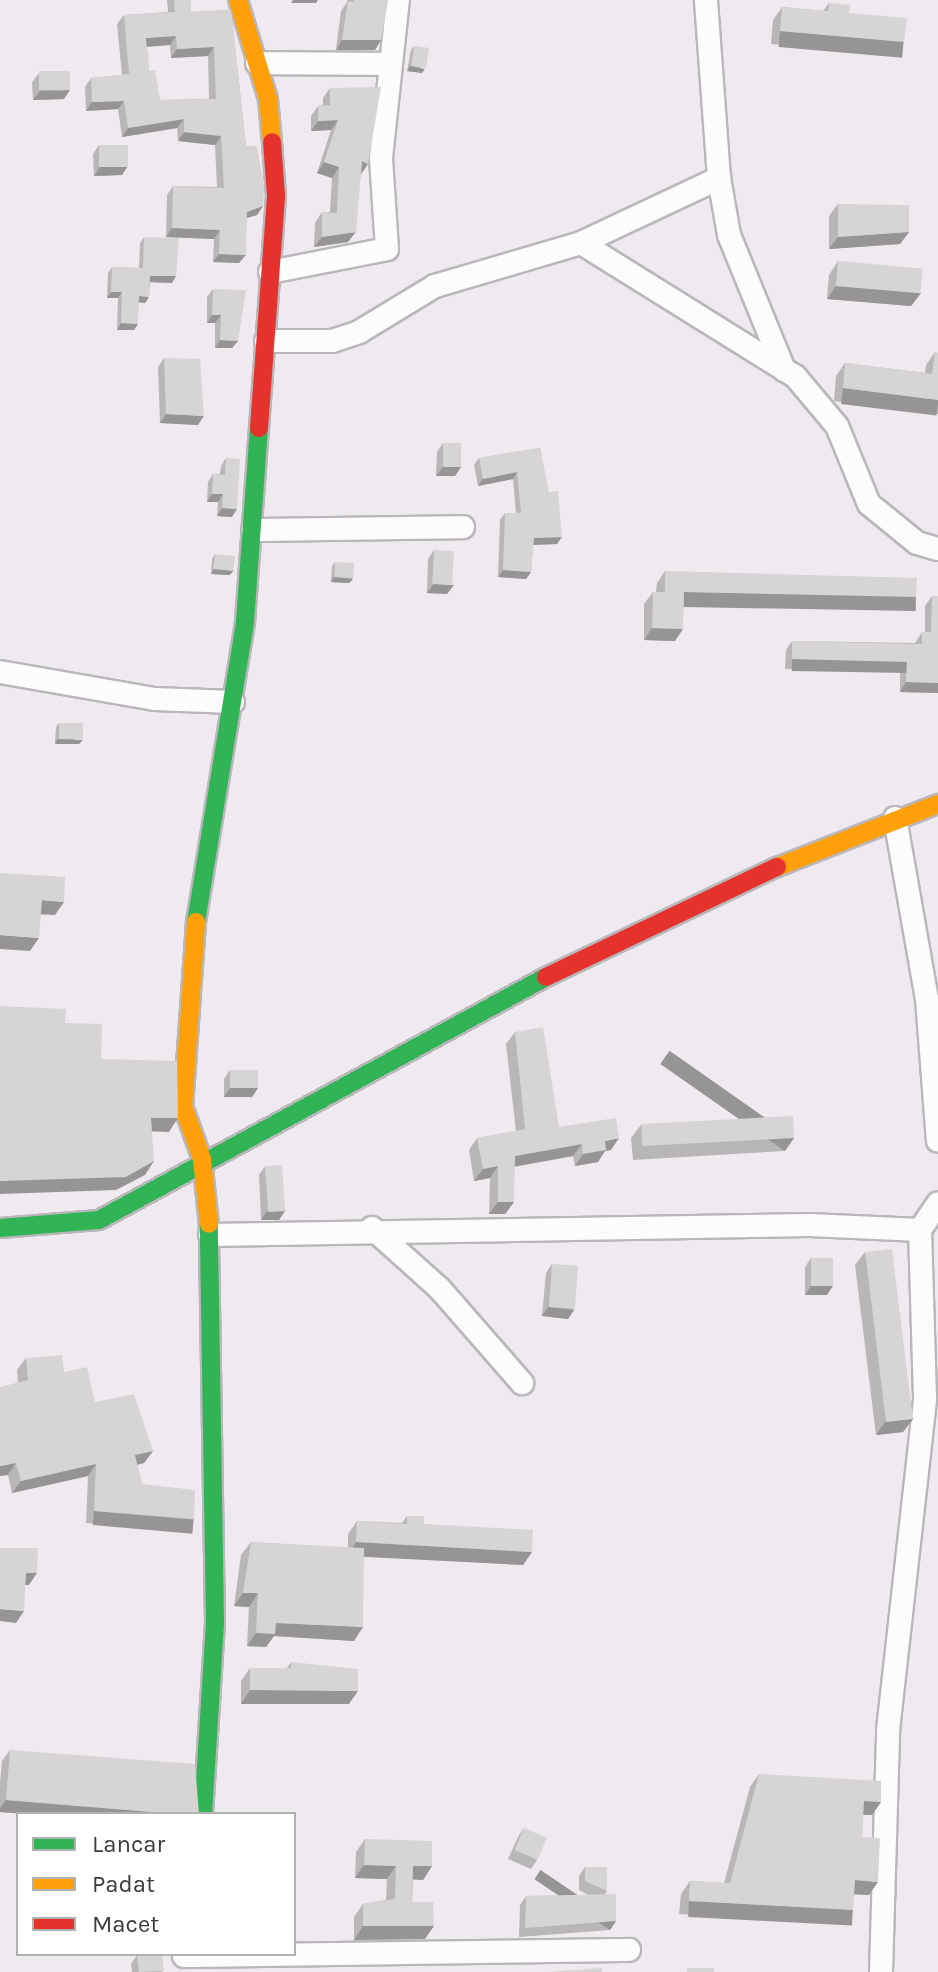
<!DOCTYPE html>
<style>
body{margin:0}
#map{position:relative;width:938px;height:1972px;overflow:hidden;background:#eeeaef;font-family:Karla,sans-serif}
div>[style]{position:absolute}
.roads{filter:drop-shadow(2px 0 #bab7bb) drop-shadow(-2px 0 #bab7bb) drop-shadow(0 2px #bab7bb) drop-shadow(0 -2px #bab7bb)}
.street>*{height:22px;margin:-11px;padding:0 11px;transform-origin:11px;border-radius:11px;background:#fcfcfd}
.fast>*{height:18px;margin:-9px;padding:0 9px;transform-origin:9px;border-radius:9px;background:#30b455}
.slow>*{height:18px;margin:-9px;padding:0 9px;transform-origin:9px;border-radius:9px;background:#ff9f0a}
.jam>*{height:18px;margin:-9px;padding:0 9px;transform-origin:9px;border-radius:9px;background:#e5322d}
.wall>*{inset:0;background:#b9b6b7}
.shaded-wall>*{inset:0;background:#969495;transform-origin:0 0}
.building>*{inset:0;background:#d7d4d5;transform-origin:0 0}
span{translate:-50% -50%;white-space:nowrap;text-align:center;line-height:1.15;-webkit-text-stroke:8px #fff;paint-order:stroke}
.legend{position:absolute;left:16px;top:1812px;width:280px;height:144px;box-sizing:border-box;background:#fff;border:2px solid #b1b1b1;margin:0;padding:10px 14px;list-style:none;font-size:24px;color:#3d3b3d}
.legend li{display:flex;align-items:center;gap:16px;height:40px}
.legend b{width:40px;border:2px solid #b1b1b1}
</style>
<div id="map">
<div class="roads">
<div class="street">
<div style="left:257px;top:63px;width:128px;rotate:0.4deg"></div>
<div style="left:719px;top:178px;width:58px;rotate:80deg"></div>
<div style="left:729px;top:235px;width:146px;rotate:67.8deg"></div>
<div style="left:581px;top:243px;width:153px;rotate:-25.2deg"></div>
<div style="left:719px;top:178px;width:178px;rotate:-94.2deg"></div>
<div style="left:270px;top:272px;width:119px;rotate:-11.1deg"></div>
<div style="left:387px;top:249px;width:91px;rotate:-93.8deg"></div>
<div style="left:381px;top:158px;width:159px;rotate:-83.9deg"></div>
<div style="left:266px;top:341px;width:66px"></div>
<div style="left:332px;top:341px;width:28px;rotate:-18deg"></div>
<div style="left:359px;top:332px;width:89px;rotate:-31.2deg"></div>
<div style="left:435px;top:286px;width:152px;rotate:-16.4deg"></div>
<div style="left:581px;top:243px;width:252px;rotate:31.9deg"></div>
<div style="left:795px;top:376px;width:65px;rotate:50deg"></div>
<div style="left:837px;top:426px;width:84px;rotate:67.7deg"></div>
<div style="left:869px;top:504px;width:62px;rotate:39.1deg"></div>
<div style="left:917px;top:543px;width:22px;rotate:16deg"></div>
<div style="left:253px;top:530px;width:210px;rotate:-0.8deg"></div>
<div style="left:0;top:672px;width:157px;rotate:9.9deg"></div>
<div style="left:155px;top:699px;width:78px;rotate:2.2deg"></div>
<div style="left:895px;top:818px;width:184px;rotate:80deg"></div>
<div style="left:927px;top:999px;width:142px;rotate:85.6deg"></div>
<div style="left:372px;top:1228px;width:91px;rotate:41.9deg"></div>
<div style="left:440px;top:1289px;width:125px;rotate:48.9deg"></div>
<div style="left:210px;top:1235px;width:600px;rotate:-0.95deg"></div>
<div style="left:810px;top:1225px;width:110px;rotate:2.6deg"></div>
<div style="left:920px;top:1230px;width:32px;rotate:-56deg"></div>
<div style="left:184px;top:1956px;width:445px;rotate:-0.8deg"></div>
<div style="left:881px;top:1972px;width:242px;rotate:-88.3deg"></div>
<div style="left:888px;top:1730px;width:334px;rotate:-83.6deg"></div>
<div style="left:925px;top:1398px;width:168px;rotate:-91.7deg"></div>
</div>
<div class="fast">
<div style="left:196px;top:922px;width:304px;rotate:-80.7deg"></div>
<div style="left:245px;top:622px;width:195px;rotate:-85.9deg"></div>
<div style="left:0;top:1228px;width:99px;rotate:-4.6deg"></div>
<div style="left:99px;top:1220px;width:509px;rotate:-28.53deg"></div>
<div style="left:203px;top:1814px;width:192px;rotate:-86.4deg"></div>
<div style="left:215px;top:1622px;width:398px;rotate:-90.9deg"></div>
</div>
<div class="slow">
<div style="left:238px;top:0;width:103px;rotate:73.1deg"></div>
<div style="left:268px;top:99px;width:43px;rotate:84.7deg"></div>
<div style="left:777px;top:867px;width:173px;rotate:-21.4deg"></div>
<div style="left:196px;top:922px;width:184px;rotate:94deg"></div>
<div style="left:183px;top:1106px;width:56px;rotate:70.3deg"></div>
<div style="left:202px;top:1159px;width:65px;rotate:83.9deg"></div>
</div>
<div class="jam">
<div style="left:259px;top:428px;width:233px;rotate:-85.8deg"></div>
<div style="left:276px;top:196px;width:54px;rotate:-94.2deg"></div>
<div style="left:546px;top:977px;width:256px;rotate:-25.5deg"></div>
</div>
</div>
<div class="wall">
<div style="clip-path:polygon(evenodd,167px 0,191px 0,191px 12px,231px 10px,246px 146px,263px 206px,257px 215px,246px 218px,239px 263px,213px 262px,214px 239px,166px 237px,167px 195px,173px 186px,217px 187px,215px 145px,178px 141px,177px 128px,122px 137px,118px 109px,86px 111px,85px 87px,91px 78px,122px 75px,117px 24px,124px 15px,168px 12px,167px 0,170px 45px,171px 58px,208px 56px,209px 99px,160px 100px,149px 71px,147px 47px,170px 45px)"></div>
<div style="clip-path:polygon(347px 0,388px 0,381px 40px,375px 50px,336px 50px,341px 11px,347px 2px)"></div>
<div style="clip-path:polygon(829px 3px,904px 42px,895px 55px,771px 44px,773px 20px,782px 7px,823px 11px)"></div>
<div style="clip-path:polygon(414px 46px,422px 73px,407px 71px,411px 50px)"></div>
<div style="clip-path:polygon(39px 73px,64px 99px,33px 100px,32px 82px)"></div>
<div style="clip-path:polygon(330px 88px,368px 164px,361px 174px,348px 242px,314px 247px,315px 223px,322px 212px,330px 212px,332px 178px,317px 173px,331px 130px,311px 131px,311px 116px,318px 106px,323px 105px,323px 98px)"></div>
<div style="clip-path:polygon(99px 145px,122px 175px,94px 176px,93px 154px)"></div>
<div style="clip-path:polygon(838px 204px,909px 232px,900px 244px,829px 249px,829px 216px)"></div>
<div style="clip-path:polygon(144px 237px,172px 283px,150px 282px,149px 297px,145px 303px,139px 302px,134px 330px,117px 330px,118px 298px,107px 298px,108px 273px,112px 267px,139px 268px,140px 243px)"></div>
<div style="clip-path:polygon(838px 261px,921px 293px,911px 306px,827px 299px,829px 275px)"></div>
<div style="clip-path:polygon(213px 289px,238px 341px,232px 348px,215px 348px,215px 323px,207px 323px,207px 297px)"></div>
<div style="clip-path:polygon(935px 352px,938px 353px,938px 414px,834px 401px,836px 376px,845px 363px,925px 373px,926px 365px)"></div>
<div style="clip-path:polygon(164px 358px,198px 425px,160px 423px,158px 367px)"></div>
<div style="clip-path:polygon(443px 443px,461px 467px,455px 476px,436px 476px,437px 452px)"></div>
<div style="clip-path:polygon(540px 448px,557px 544px,533px 545px,531px 572px,526px 579px,498px 577px,500px 520px,505px 513px,516px 513px,513px 479px,478px 486px,474px 465px,479px 458px)"></div>
<div style="clip-path:polygon(226px 458px,232px 517px,217px 516px,218px 502px,207px 502px,208px 482px,213px 474px,220px 474px,221px 466px)"></div>
<div style="clip-path:polygon(434px 550px,447px 594px,427px 593px,428px 559px)"></div>
<div style="clip-path:polygon(215px 554px,230px 575px,211px 574px,212px 559px)"></div>
<div style="clip-path:polygon(335px 562px,353px 579px,349px 583px,331px 582px,332px 566px)"></div>
<div style="clip-path:polygon(665px 571px,908px 610px,684px 604px,675px 641px,644px 640px,644px 604px,653px 592px,656px 592px,657px 583px)"></div>
<div style="clip-path:polygon(932px 596px,938px 693px,900px 692px,900px 672px,785px 669px,786px 650px,792px 641px,915px 643px,922px 632px,925px 632px,925px 606px)"></div>
<div style="clip-path:polygon(59px 723px,79px 744px,55px 744px,56px 727px)"></div>
<div style="clip-path:polygon(515px 1032px,559px 1127px,611px 1150px,605px 1151px,598px 1162px,575px 1166px,573px 1156px,514px 1167px,514px 1202px,505px 1214px,489px 1214px,490px 1178px,474px 1181px,469px 1150px,477px 1138px,516px 1131px,506px 1044px)"></div>
<div style="clip-path:polygon(230px 1070px,258px 1088px,252px 1097px,224px 1097px,224px 1079px)"></div>
<div style="clip-path:polygon(641px 1125px,794px 1138px,785px 1151px,633px 1160px,631px 1138px)"></div>
<div style="clip-path:polygon(265px 1166px,285px 1211px,279px 1220px,261px 1220px,259px 1175px)"></div>
<div style="clip-path:polygon(865px 1252px,913px 1419px,903px 1432px,876px 1435px,855px 1265px)"></div>
<div style="clip-path:polygon(811px 1258px,827px 1295px,805px 1295px,805px 1267px)"></div>
<div style="clip-path:polygon(552px 1264px,574px 1310px,568px 1319px,542px 1316px,546px 1273px)"></div>
<div style="clip-path:polygon(26px 1358px,64px 1372px,95px 1402px,153px 1451px,144px 1463px,137px 1465px,142px 1484px,194px 1519px,186px 1531px,86px 1523px,88px 1476px,12px 1493px,8px 1475px,18px 1383px,17px 1370px)"></div>
<div style="clip-path:polygon(407px 1516px,424px 1524px,532px 1552px,523px 1565px,364px 1556px,354px 1641px,274px 1636px,266px 1647px,247px 1646px,249px 1607px,234px 1606px,241px 1555px,251px 1542px,348px 1548px,348px 1534px,357px 1521px,402px 1523px)"></div>
<div style="clip-path:polygon(291px 1662px,349px 1704px,241px 1704px,241px 1681px,250px 1668px,287px 1668px)"></div>
<div style="clip-path:polygon(10px 1750px,199px 1814px,26px 1814px,0 1812px,0 1783px,2px 1761px)"></div>
<div style="clip-path:polygon(759px 1774px,881px 1802px,872px 1815px,863px 1815px,862px 1837px,869px 1895px,854px 1894px,844px 1923px,679px 1914px,681px 1894px,690px 1881px,724px 1883px,750px 1787px)"></div>
<div style="clip-path:polygon(524px 1828px,537px 1860px,531px 1869px,508px 1859px,518px 1837px)"></div>
<div style="clip-path:polygon(365px 1839px,432px 1866px,423px 1880px,413px 1879px,412px 1902px,425px 1939px,354px 1940px,354px 1917px,363px 1904px,386px 1900px,387px 1879px,355px 1878px,356px 1852px)"></div>
<div style="clip-path:polygon(585px 1867px,607px 1891px,605px 1894px,616px 1921px,610px 1930px,519px 1937px,520px 1905px,526px 1896px,588px 1895px,579px 1890px,579px 1876px)"></div>
<div style="clip-path:polygon(137px 1955px,163px 1972px,132px 1972px,131px 1964px)"></div>
</div>
<div class="shaded-wall">
<div style="clip-path:polygon(293px 0,318px 0,316px 3px,291px 3px)"></div>
<div style="left:780px;top:31px;width:124px;height:16px;rotate:5deg"></div>
<div style="clip-path:polygon(176px 36px,170px 45px,140px 47px,146px 38px)"></div>
<div style="clip-path:polygon(342px 40px,381px 40px,375px 50px,336px 50px)"></div>
<div style="clip-path:polygon(214px 47px,208px 56px,171px 58px,177px 49px)"></div>
<div style="clip-path:polygon(410px 66px,425px 69px,422px 73px,407px 71px)"></div>
<div style="clip-path:polygon(70px 90px,64px 99px,33px 100px,40px 91px)"></div>
<div style="clip-path:polygon(124px 101px,118px 109px,86px 111px,92px 102px)"></div>
<div style="clip-path:polygon(184px 119px,177px 128px,122px 137px,128px 128px)"></div>
<div style="clip-path:polygon(338px 120px,331px 130px,311px 131px,318px 121px)"></div>
<div style="clip-path:polygon(184px 132px,221px 136px,215px 145px,178px 141px)"></div>
<div style="clip-path:polygon(362px 161px,368px 164px,361px 174px)"></div>
<div style="clip-path:polygon(324px 162px,339px 167px,332px 178px,317px 173px)"></div>
<div style="clip-path:polygon(128px 166px,122px 175px,94px 176px,100px 167px)"></div>
<div style="clip-path:polygon(263px 206px,257px 215px,240px 220px,247px 212px)"></div>
<div style="clip-path:polygon(172px 228px,220px 230px,214px 239px,166px 237px)"></div>
<div style="clip-path:polygon(356px 232px,348px 242px,314px 247px,322px 237px)"></div>
<div style="clip-path:polygon(909px 232px,900px 244px,829px 249px,838px 237px)"></div>
<div style="clip-path:polygon(219px 254px,246px 255px,239px 263px,213px 262px)"></div>
<div style="clip-path:polygon(150px 276px,176px 276px,172px 283px,146px 282px)"></div>
<div style="clip-path:polygon(836px 286px,921px 293px,911px 306px,827px 299px)"></div>
<div style="clip-path:polygon(111px 292px,122px 292px,118px 298px,107px 298px)"></div>
<div style="clip-path:polygon(139px 296px,149px 297px,145px 303px,135px 302px)"></div>
<div style="clip-path:polygon(212px 315px,221px 315px,215px 323px,207px 323px)"></div>
<div style="clip-path:polygon(121px 323px,138px 324px,134px 330px,117px 330px)"></div>
<div style="clip-path:polygon(220px 340px,238px 341px,232px 348px,215px 348px)"></div>
<div style="left:843px;top:388px;width:96px;height:16px;rotate:7deg"></div>
<div style="clip-path:polygon(166px 414px,204px 416px,198px 425px,160px 423px)"></div>
<div style="clip-path:polygon(443px 467px,461px 467px,455px 476px,436px 476px)"></div>
<div style="clip-path:polygon(517px 472px,513px 479px,478px 486px,483px 479px)"></div>
<div style="clip-path:polygon(212px 494px,223px 494px,218px 502px,207px 502px)"></div>
<div style="clip-path:polygon(222px 508px,237px 509px,232px 517px,217px 516px)"></div>
<div style="clip-path:polygon(562px 537px,557px 544px,529px 545px,534px 538px)"></div>
<div style="clip-path:polygon(214px 569px,234px 570px,230px 575px,211px 574px)"></div>
<div style="clip-path:polygon(503px 570px,531px 572px,526px 579px,498px 577px)"></div>
<div style="clip-path:polygon(334px 577px,353px 579px,349px 583px,331px 582px)"></div>
<div style="clip-path:polygon(434px 584px,454px 585px,447px 594px,427px 593px)"></div>
<div style="left:684px;top:592px;width:232px;height:15px;rotate:1deg"></div>
<div style="clip-path:polygon(652px 628px,683px 629px,675px 641px,644px 640px)"></div>
<div style="left:792px;top:659px;width:115px;height:12px;rotate:1deg"></div>
<div style="clip-path:polygon(906px 682px,938px 683px,938px 693px,900px 692px)"></div>
<div style="clip-path:polygon(58px 739px,83px 740px,79px 744px,55px 744px)"></div>
<div style="clip-path:polygon(42px 900px,64px 902px,55px 915px,32px 914px)"></div>
<div style="clip-path:polygon(0 935px,39px 938px,30px 951px,0 949px)"></div>
<div style="clip-path:polygon(230px 1088px,258px 1088px,252px 1097px,224px 1097px)"></div>
<div style="clip-path:polygon(151px 1118px,178px 1118px,169px 1132px,142px 1131px)"></div>
<div style="clip-path:polygon(619px 1138px,611px 1150px,605px 1151px,598px 1162px,575px 1166px,583px 1154px,605px 1141px)"></div>
<div style="left:794px;top:1138px;width:16px;height:152px;rotate:125deg"></div>
<div style="clip-path:polygon(582px 1144px,573px 1156px,506px 1168px,515px 1156px)"></div>
<div style="clip-path:polygon(154px 1161px,145px 1175px,116px 1190px,0 1194px,0 1181px)"></div>
<div style="clip-path:polygon(498px 1166px,490px 1178px,474px 1181px,483px 1169px)"></div>
<div style="clip-path:polygon(498px 1202px,514px 1202px,505px 1214px,489px 1214px)"></div>
<div style="clip-path:polygon(267px 1211px,285px 1211px,279px 1220px,261px 1220px)"></div>
<div style="clip-path:polygon(811px 1286px,833px 1286px,827px 1295px,805px 1295px)"></div>
<div style="clip-path:polygon(548px 1307px,574px 1310px,568px 1319px,542px 1316px)"></div>
<div style="clip-path:polygon(913px 1419px,903px 1432px,876px 1435px,885px 1422px)"></div>
<div style="clip-path:polygon(153px 1451px,144px 1463px,127px 1467px,135px 1455px)"></div>
<div style="clip-path:polygon(16px 1463px,8px 1475px,0 1476px,0 1466px)"></div>
<div style="clip-path:polygon(96px 1464px,88px 1476px,12px 1493px,21px 1481px)"></div>
<div style="left:94px;top:1511px;width:100px;height:14px;rotate:5deg"></div>
<div style="clip-path:polygon(356px 1542px,532px 1552px,523px 1565px,347px 1556px)"></div>
<div style="clip-path:polygon(26px 1573px,37px 1573px,29px 1585px,17px 1585px)"></div>
<div style="clip-path:polygon(243px 1593px,258px 1593px,249px 1607px,234px 1606px)"></div>
<div style="clip-path:polygon(0 1609px,24px 1611px,16px 1623px,0 1621px)"></div>
<div style="clip-path:polygon(276px 1623px,363px 1627px,354px 1641px,274px 1636px,266px 1647px,247px 1646px,256px 1633px)"></div>
<div style="clip-path:polygon(250px 1690px,358px 1691px,349px 1704px,241px 1704px)"></div>
<div style="clip-path:polygon(6px 1800px,176px 1814px,26px 1814px,0 1812px,0 1808px)"></div>
<div style="clip-path:polygon(864px 1801px,881px 1802px,872px 1815px,855px 1814px)"></div>
<div style="clip-path:polygon(364px 1865px,396px 1866px,387px 1879px,355px 1878px)"></div>
<div style="clip-path:polygon(413px 1866px,432px 1866px,423px 1880px,404px 1879px)"></div>
<div style="clip-path:polygon(855px 1880px,878px 1882px,869px 1895px,846px 1894px)"></div>
<div style="left:689px;top:1901px;width:164px;height:16px;rotate:3deg"></div>
<div style="left:616px;top:1921px;width:11px;height:91px;rotate:124deg"></div>
<div style="clip-path:polygon(363px 1926px,434px 1926px,425px 1939px,354px 1940px)"></div>
</div>
<div class="building">
<div style="clip-path:polygon(evenodd,174px 0,191px 0,191px 12px,231px 10px,246px 146px,257px 146px,264px 187px,263px 206px,247px 212px,246px 255px,219px 254px,220px 230px,172px 228px,173px 186px,224px 188px,221px 136px,184px 132px,184px 119px,128px 128px,124px 101px,92px 102px,91px 78px,129px 74px,124px 15px,175px 12px,174px 0,176px 36px,177px 49px,214px 47px,216px 99px,160px 100px,155px 70px,149px 71px,146px 38px,176px 36px)"></div>
<div style="clip-path:polygon(354px 0,388px 0,381px 40px,342px 40px,348px 1px,354px 2px)"></div>
<div style="clip-path:polygon(829px 3px,850px 5px,849px 13px,907px 18px,904px 42px,780px 31px,782px 7px,828px 11px)"></div>
<div style="left:414px;top:46px;width:15px;height:20px;rotate:8deg"></div>
<div style="left:70px;top:71px;width:19px;height:31px;rotate:90deg"></div>
<div style="clip-path:polygon(381px 87px,368px 164px,362px 161px,356px 232px,322px 237px,322px 212px,337px 213px,339px 167px,324px 162px,338px 120px,318px 121px,318px 106px,330px 105px,330px 88px)"></div>
<div style="left:99px;top:145px;width:29px;height:22px"></div>
<div style="clip-path:polygon(838px 204px,909px 205px,909px 232px,838px 237px)"></div>
<div style="clip-path:polygon(144px 237px,179px 238px,176px 276px,150px 276px,149px 297px,139px 296px,138px 324px,121px 323px,122px 292px,111px 292px,112px 267px,143px 268px)"></div>
<div style="left:838px;top:261px;width:85px;height:25px;rotate:5deg"></div>
<div style="clip-path:polygon(213px 289px,246px 290px,238px 341px,220px 340px,221px 315px,212px 315px)"></div>
<div style="clip-path:polygon(935px 352px,938px 353px,938px 400px,843px 388px,845px 363px,932px 374px)"></div>
<div style="clip-path:polygon(164px 358px,200px 359px,204px 416px,166px 414px)"></div>
<div style="left:443px;top:443px;width:18px;height:24px"></div>
<div style="clip-path:polygon(540px 448px,549px 492px,558px 491px,562px 537px,534px 538px,531px 572px,503px 570px,505px 513px,521px 513px,517px 472px,483px 479px,479px 458px)"></div>
<div style="clip-path:polygon(226px 458px,240px 459px,237px 509px,222px 508px,223px 494px,212px 494px,213px 474px,225px 475px)"></div>
<div style="left:434px;top:550px;width:20px;height:34px;rotate:3deg"></div>
<div style="left:215px;top:554px;width:20px;height:15px;rotate:6deg"></div>
<div style="left:335px;top:562px;width:19px;height:15px;rotate:3deg"></div>
<div style="clip-path:polygon(665px 571px,917px 578px,916px 597px,684px 592px,683px 629px,652px 628px,653px 592px,665px 592px)"></div>
<div style="clip-path:polygon(932px 596px,938px 596px,938px 683px,906px 682px,907px 662px,792px 659px,792px 641px,922px 644px,922px 632px,931px 632px)"></div>
<div style="left:59px;top:723px;width:24px;height:16px"></div>
<div style="clip-path:polygon(0 873px,65px 877px,64px 902px,42px 900px,39px 938px,0 935px)"></div>
<div style="clip-path:polygon(0 1006px,66px 1009px,65px 1023px,102px 1024px,101px 1059px,177px 1061px,178px 1118px,151px 1118px,154px 1161px,126px 1177px,0 1181px)"></div>
<div style="clip-path:polygon(543px 1027px,559px 1127px,616px 1118px,619px 1138px,605px 1141px,606px 1150px,583px 1154px,582px 1144px,515px 1156px,514px 1202px,498px 1202px,498px 1166px,483px 1169px,477px 1138px,525px 1129px,515px 1032px)"></div>
<div style="left:230px;top:1070px;width:28px;height:18px"></div>
<div style="left:793px;top:1116px;width:22px;height:152px;rotate:87deg"></div>
<div style="left:282px;top:1165px;width:46px;height:17px;rotate:86deg"></div>
<div style="left:892px;top:1249px;width:171px;height:27px;rotate:83deg"></div>
<div style="left:811px;top:1258px;width:22px;height:28px"></div>
<div style="left:552px;top:1264px;width:26px;height:43px;rotate:4deg"></div>
<div style="clip-path:polygon(62px 1355px,64px 1372px,87px 1367px,95px 1402px,134px 1394px,153px 1451px,135px 1455px,142px 1484px,195px 1490px,194px 1519px,94px 1511px,96px 1464px,21px 1481px,16px 1463px,0 1466px,0 1387px,28px 1380px,26px 1358px)"></div>
<div style="clip-path:polygon(407px 1516px,424px 1516px,424px 1524px,533px 1530px,532px 1552px,356px 1542px,357px 1521px,407px 1524px)"></div>
<div style="clip-path:polygon(251px 1542px,364px 1548px,363px 1627px,276px 1623px,275px 1634px,256px 1633px,258px 1593px,243px 1593px)"></div>
<div style="clip-path:polygon(0 1548px,38px 1548px,37px 1573px,26px 1573px,24px 1611px,0 1609px)"></div>
<div style="clip-path:polygon(291px 1662px,358px 1669px,358px 1691px,250px 1690px,250px 1668px,291px 1668px)"></div>
<div style="clip-path:polygon(10px 1750px,195px 1764px,199px 1814px,176px 1814px,6px 1800px)"></div>
<div style="clip-path:polygon(759px 1774px,881px 1781px,881px 1802px,864px 1801px,862px 1837px,880px 1838px,878px 1882px,855px 1880px,853px 1910px,689px 1901px,690px 1881px,730px 1883px)"></div>
<div style="left:524px;top:1828px;width:25px;height:24px;rotate:23deg"></div>
<div style="clip-path:polygon(365px 1839px,432px 1841px,432px 1866px,413px 1866px,412px 1902px,433px 1902px,434px 1926px,363px 1926px,363px 1904px,395px 1899px,396px 1866px,364px 1865px)"></div>
<div style="clip-path:polygon(585px 1867px,607px 1867px,607px 1891px,585px 1881px)"></div>
<div style="clip-path:polygon(616px 1894px,616px 1921px,525px 1928px,526px 1896px)"></div>
<div style="clip-path:polygon(145px 1954px,162px 1954px,164px 1971px,139px 1972px,137px 1955px)"></div>
<div style="clip-path:polygon(602px 1968px,602px 1972px,549px 1972px)"></div>
<div style="left:687px;top:1968px;width:27px;height:4px"></div>
</div>
<ul class="legend">
<li><b style="height:10px;background:#30b455"></b>Lancar</li>
<li><b style="height:10px;background:#ff9f0a"></b>Padat</li>
<li><b style="height:10px;background:#e5322d"></b>Macet</li>
</ul>
</div>
